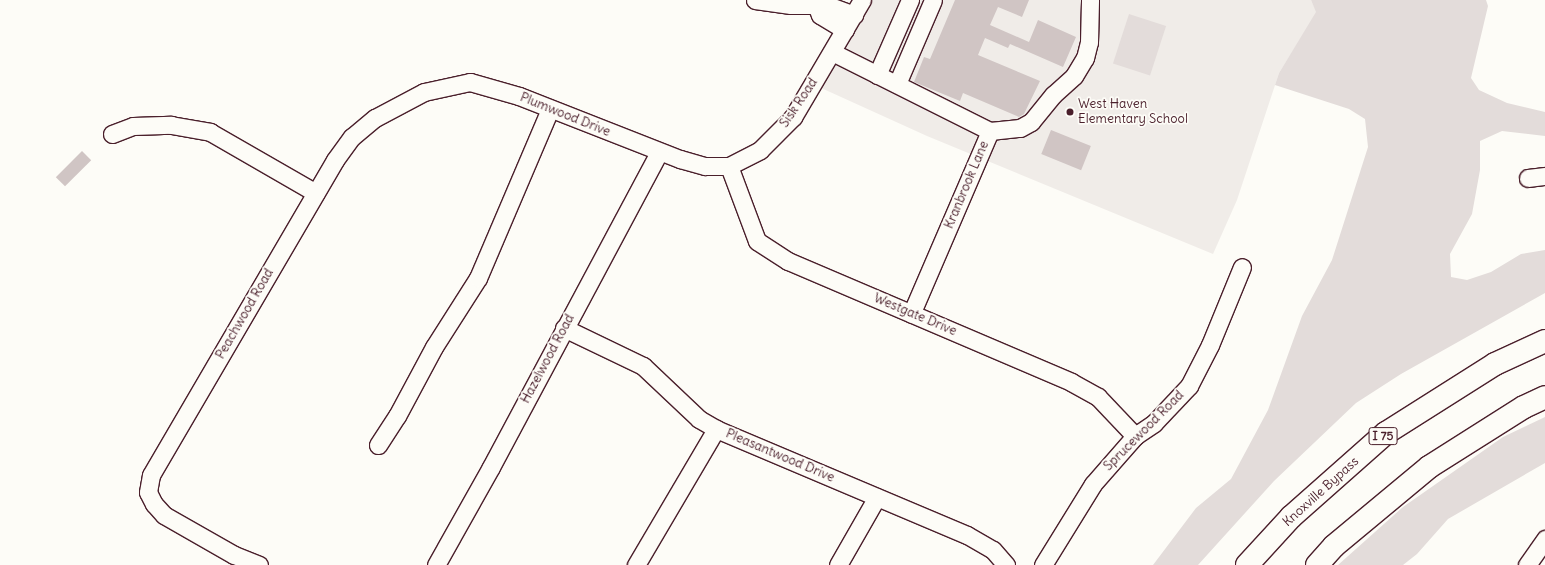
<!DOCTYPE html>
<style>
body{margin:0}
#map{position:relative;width:1545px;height:565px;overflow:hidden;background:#fdfcf7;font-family:Delius,sans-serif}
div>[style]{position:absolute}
.built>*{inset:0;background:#f0ece8}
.green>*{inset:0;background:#e3dcda;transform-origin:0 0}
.building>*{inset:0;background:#d0c5c4;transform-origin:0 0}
.roads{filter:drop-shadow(1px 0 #4a1f2b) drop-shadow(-1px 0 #4a1f2b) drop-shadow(0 1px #4a1f2b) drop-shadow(0 -1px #4a1f2b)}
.minor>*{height:17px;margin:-8.5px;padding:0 8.5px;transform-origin:8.5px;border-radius:8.5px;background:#fdfcf7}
.highway>*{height:22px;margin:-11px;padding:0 11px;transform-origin:11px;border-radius:11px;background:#fdfcf7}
.dots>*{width:11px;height:11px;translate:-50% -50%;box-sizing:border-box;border:2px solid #fdfcf7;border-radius:50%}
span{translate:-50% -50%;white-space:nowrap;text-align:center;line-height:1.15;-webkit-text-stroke:3.5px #fdfcf7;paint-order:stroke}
.shield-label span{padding:1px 3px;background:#fdfcf7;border:1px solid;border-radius:3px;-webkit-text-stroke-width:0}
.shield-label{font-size:12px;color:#4a1f2b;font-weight:700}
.street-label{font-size:13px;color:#4a1f2b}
.poi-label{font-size:13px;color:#4a1f2b}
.left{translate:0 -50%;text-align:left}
</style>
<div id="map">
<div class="built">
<div style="clip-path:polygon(871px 0,1311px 0,1317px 12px,1279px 73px,1237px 200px,1213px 254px,927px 136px,819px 87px)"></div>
</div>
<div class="green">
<div style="clip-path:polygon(1311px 0,1486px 0,1488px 6px,1471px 78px,1479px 90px,1507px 103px,1545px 112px,1545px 136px,1502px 131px,1480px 141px,1480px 170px,1472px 214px,1450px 254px,1451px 277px,1467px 280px,1491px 272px,1521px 254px,1545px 250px,1545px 293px,1401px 374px,1356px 403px,1274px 481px,1198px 565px,1153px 565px,1196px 508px,1231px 479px,1268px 410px,1302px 316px,1332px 260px,1368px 147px,1365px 119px,1349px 109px,1275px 85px,1279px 73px,1316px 12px)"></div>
<div style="left:1129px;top:14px;width:39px;height:52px;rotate:18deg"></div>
<div style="clip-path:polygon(1545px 417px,1545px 463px,1448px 519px,1417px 554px,1403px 565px,1338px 565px,1403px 507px,1503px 437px)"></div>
</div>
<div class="building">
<div style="clip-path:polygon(955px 0,1029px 0,1022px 17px,998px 7px,990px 25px,1029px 42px,1038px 20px,1076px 37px,1063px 67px,1010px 44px,1008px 48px,985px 38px,978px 55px,1040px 81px,1024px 114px,1019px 117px,963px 93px,960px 101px,914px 82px,924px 57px,930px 59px)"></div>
<div style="left:1051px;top:130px;width:43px;height:26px;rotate:22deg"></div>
<div style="left:82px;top:151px;width:13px;height:37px;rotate:45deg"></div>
</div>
<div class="roads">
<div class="minor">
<div style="left:755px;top:0;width:36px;rotate:8deg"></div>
<div style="left:791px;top:5px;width:36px"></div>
<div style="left:827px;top:5px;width:29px;rotate:20deg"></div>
<div style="left:814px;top:0;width:16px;rotate:68deg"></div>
<div style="left:820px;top:15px;width:29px;rotate:31deg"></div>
<div style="left:832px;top:52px;width:177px;rotate:26.6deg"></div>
<div style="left:990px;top:131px;width:199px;rotate:113.3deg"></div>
<div style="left:877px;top:75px;width:82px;rotate:-66.3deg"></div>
<div style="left:897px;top:84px;width:91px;rotate:-66.8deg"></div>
<div style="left:990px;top:131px;width:30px;rotate:-6deg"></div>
<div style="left:1020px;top:128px;width:13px;rotate:-29deg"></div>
<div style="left:1031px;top:122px;width:35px;rotate:-51deg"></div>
<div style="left:1053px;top:95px;width:28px;rotate:-42deg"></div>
<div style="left:1074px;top:76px;width:21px;rotate:-59deg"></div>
<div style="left:1085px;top:58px;width:16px;rotate:-76deg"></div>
<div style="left:1089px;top:42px;width:42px;rotate:-88.6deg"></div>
<div style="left:112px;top:134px;width:22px;rotate:-21deg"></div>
<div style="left:133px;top:126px;width:38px;rotate:-2deg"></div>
<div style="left:171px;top:125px;width:40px;rotate:10deg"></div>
<div style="left:210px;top:132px;width:122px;rotate:29.9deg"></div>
<div style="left:729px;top:166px;width:80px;rotate:69.5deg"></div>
<div style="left:757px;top:241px;width:37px;rotate:33deg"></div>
<div style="left:788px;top:261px;width:308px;rotate:23.1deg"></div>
<div style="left:1071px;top:382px;width:31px;rotate:29deg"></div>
<div style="left:1098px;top:397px;width:54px;rotate:46.5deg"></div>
<div style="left:1528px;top:178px;width:17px;rotate:-7deg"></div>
<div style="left:564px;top:328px;width:88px;rotate:25.7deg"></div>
<div style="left:643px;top:366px;width:77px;rotate:43.4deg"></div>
<div style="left:699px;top:419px;width:20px;rotate:30deg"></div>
<div style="left:716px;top:429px;width:272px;rotate:22.9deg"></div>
<div style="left:967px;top:535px;width:30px;rotate:30deg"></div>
<div style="left:993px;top:550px;width:20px;rotate:49deg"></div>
<div style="left:378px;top:445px;width:35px;rotate:-57deg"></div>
<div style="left:397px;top:416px;width:78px;rotate:-61.8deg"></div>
<div style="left:434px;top:347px;width:82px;rotate:-57.5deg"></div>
<div style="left:478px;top:278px;width:184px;rotate:-66.9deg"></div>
<div style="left:259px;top:565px;width:27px;rotate:-158deg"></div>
<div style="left:234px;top:555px;width:81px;rotate:-150.3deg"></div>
<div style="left:164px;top:515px;width:15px;rotate:-132deg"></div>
<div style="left:154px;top:504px;width:13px;rotate:-117deg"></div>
<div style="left:148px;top:492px;width:17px;rotate:-80deg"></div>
<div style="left:151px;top:475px;width:365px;rotate:-59.7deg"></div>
<div style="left:335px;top:160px;width:29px;rotate:-54deg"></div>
<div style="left:352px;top:137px;width:30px;rotate:-40deg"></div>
<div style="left:375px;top:118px;width:55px;rotate:-28deg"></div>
<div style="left:424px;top:92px;width:47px;rotate:-12.3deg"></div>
<div style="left:470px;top:82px;width:51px;rotate:15.9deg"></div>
<div style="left:519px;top:96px;width:173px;rotate:21.4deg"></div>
<div style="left:680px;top:159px;width:26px;rotate:16deg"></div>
<div style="left:705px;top:166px;width:24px"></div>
<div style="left:729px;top:166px;width:35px;rotate:-27deg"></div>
<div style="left:760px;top:150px;width:47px;rotate:-45deg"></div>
<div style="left:793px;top:117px;width:136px;rotate:-59.5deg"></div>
<div style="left:436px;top:565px;width:112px;rotate:-60.7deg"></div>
<div style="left:491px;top:467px;width:357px;rotate:-61.9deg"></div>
<div style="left:636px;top:565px;width:158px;rotate:-59.5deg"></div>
<div style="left:838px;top:565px;width:78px;rotate:-60.2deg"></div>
<div style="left:1043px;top:565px;width:95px;rotate:-58.3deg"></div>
<div style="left:1093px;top:484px;width:64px;rotate:-48.8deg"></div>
<div style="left:1135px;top:436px;width:23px;rotate:-34deg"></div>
<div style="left:1154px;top:423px;width:51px;rotate:-46.6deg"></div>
<div style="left:1189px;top:386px;width:46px;rotate:-62.9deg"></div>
<div style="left:1210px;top:345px;width:84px;rotate:-67.7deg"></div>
<div style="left:1527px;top:565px;width:32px;rotate:-55deg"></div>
</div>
<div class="highway">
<div style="left:1247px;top:565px;width:65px;rotate:-47.5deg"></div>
<div style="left:1291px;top:517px;width:127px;rotate:-41.5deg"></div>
<div style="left:1386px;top:433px;width:129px;rotate:-32.3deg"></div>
<div style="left:1495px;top:364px;width:55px;rotate:-24.7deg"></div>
<div style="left:1317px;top:565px;width:25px;rotate:-48deg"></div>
<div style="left:1334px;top:546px;width:124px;rotate:-39.7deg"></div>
<div style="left:1429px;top:467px;width:112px;rotate:-32.3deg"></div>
<div style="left:1524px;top:407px;width:23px;rotate:-25deg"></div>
</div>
</div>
<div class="dots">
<div style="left:1070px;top:112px;background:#4a1f2b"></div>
</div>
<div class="shield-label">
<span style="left:1383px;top:436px">I 75</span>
</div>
<div class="street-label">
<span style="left:799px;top:103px;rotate:-56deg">Sisk Road</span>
<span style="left:565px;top:115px;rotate:22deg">Plumwood Drive</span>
<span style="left:967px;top:185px;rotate:-67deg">Kranbrook Lane</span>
<span style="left:245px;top:314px;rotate:-60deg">Peachwood Road</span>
<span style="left:915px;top:315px;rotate:23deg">Westgate Drive</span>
<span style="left:548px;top:359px;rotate:-62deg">Hazelwood Road</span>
<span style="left:1144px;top:431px;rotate:-45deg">Sprucewood Road</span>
<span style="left:780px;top:456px;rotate:23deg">Pleasantwood Drive</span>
<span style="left:1321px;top:492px;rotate:-42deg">Knoxville Bypass</span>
</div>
<div class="poi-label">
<span class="left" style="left:1078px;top:112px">West Haven<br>Elementary School</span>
</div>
</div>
